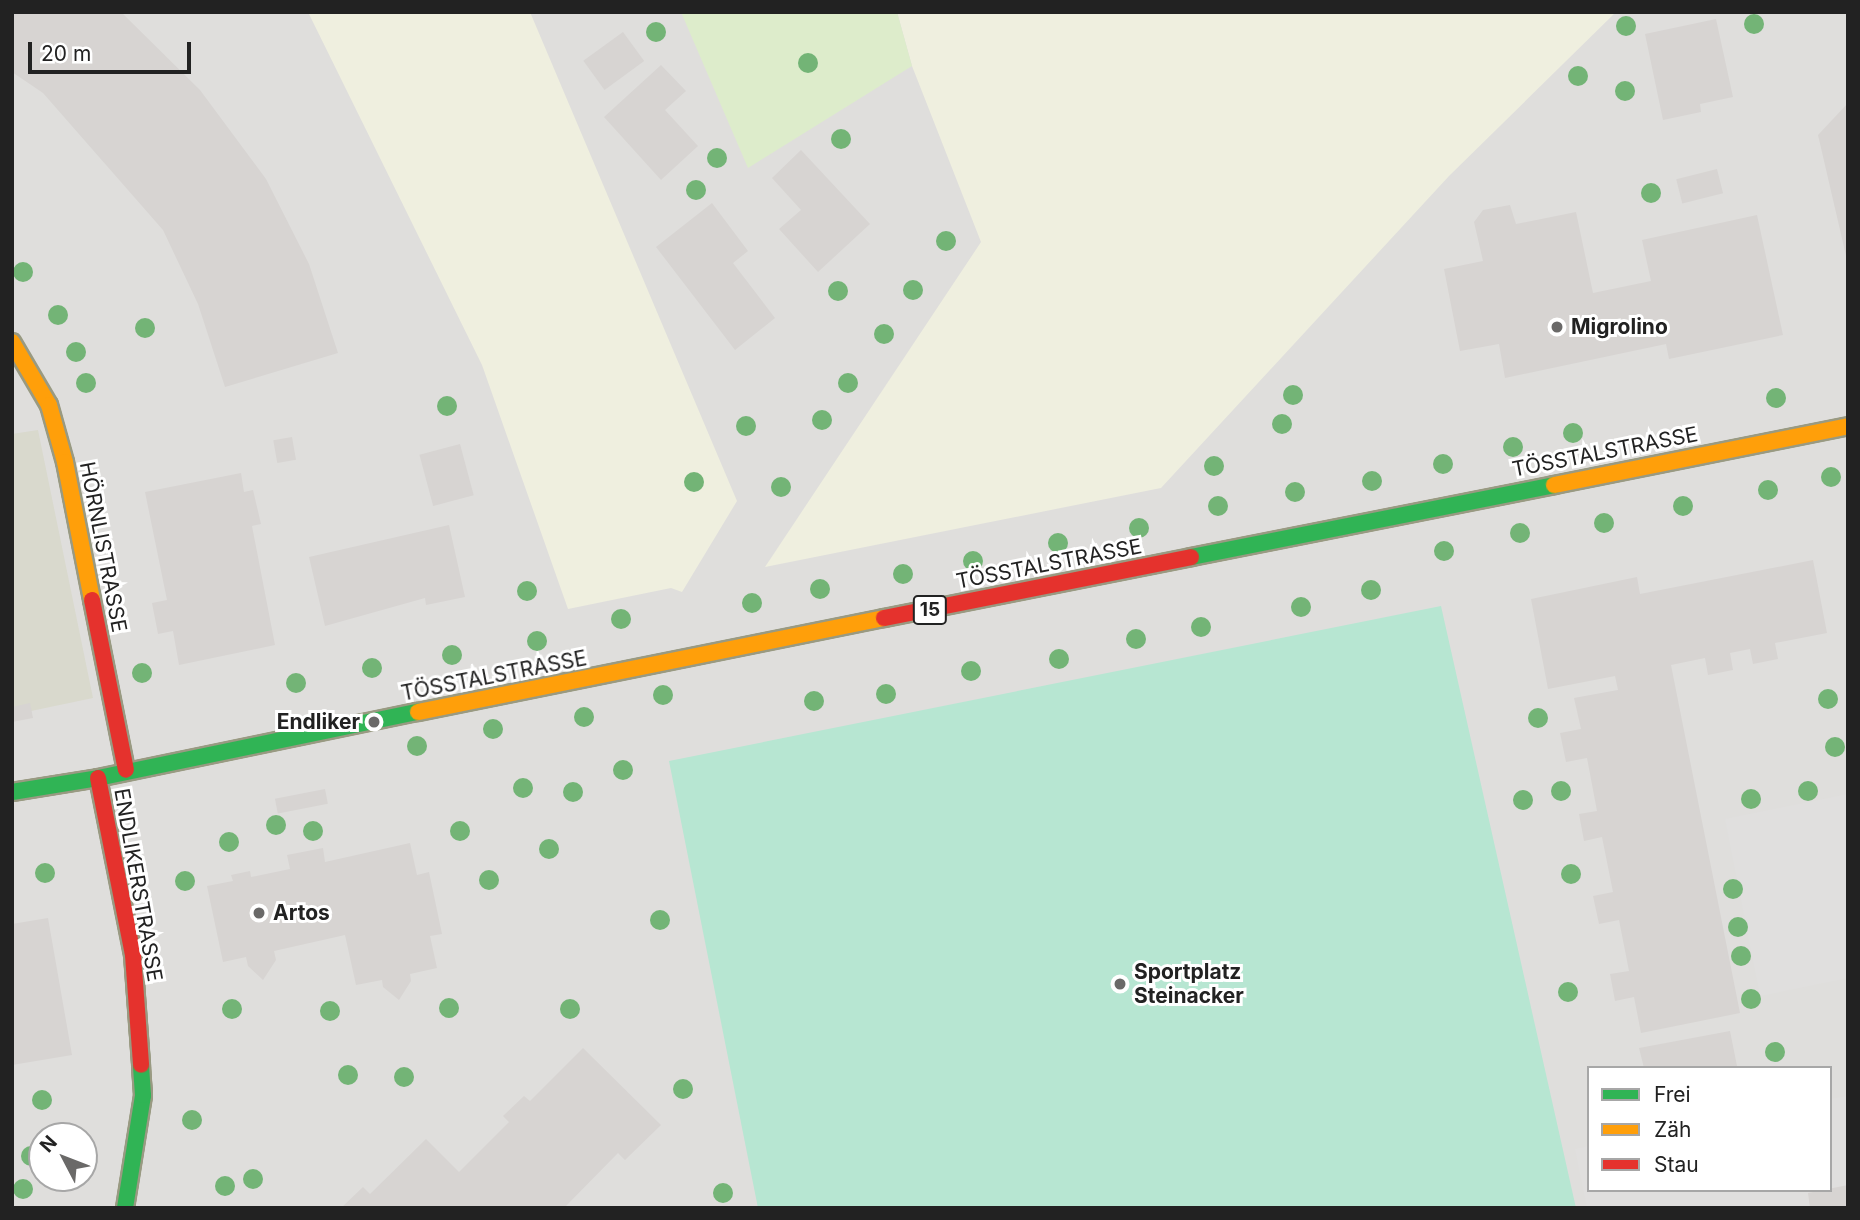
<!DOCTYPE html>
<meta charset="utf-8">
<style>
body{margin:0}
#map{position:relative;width:1860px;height:1220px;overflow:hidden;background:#f0eeeb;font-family:Inter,sans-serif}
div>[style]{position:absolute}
.residential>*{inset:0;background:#dfdedc}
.construction>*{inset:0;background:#d9d9cd}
.farmland>*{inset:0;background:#efefdf}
.grass>*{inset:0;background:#ddeccb}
.pitch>*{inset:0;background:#b7e6d2}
.parking>*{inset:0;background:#e0dfde}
.building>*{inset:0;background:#d7d4d2;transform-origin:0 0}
.roads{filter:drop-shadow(2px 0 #999a82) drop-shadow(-2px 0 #999a82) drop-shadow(0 2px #999a82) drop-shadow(0 -2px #999a82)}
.fast>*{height:16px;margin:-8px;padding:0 8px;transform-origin:8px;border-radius:8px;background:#30b455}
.slow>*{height:16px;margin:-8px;padding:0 8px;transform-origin:8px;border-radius:8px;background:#ff9f0a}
.jam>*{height:16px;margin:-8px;padding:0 8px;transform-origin:8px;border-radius:8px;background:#e5322d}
.trees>*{width:20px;height:20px;margin:-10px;border-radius:50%;background:#73b476}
.dots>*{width:19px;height:19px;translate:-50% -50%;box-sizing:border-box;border:4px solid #fff;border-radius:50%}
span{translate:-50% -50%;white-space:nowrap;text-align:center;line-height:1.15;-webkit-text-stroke:6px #fff;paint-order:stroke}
.shield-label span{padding:2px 5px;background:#fff;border:2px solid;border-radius:5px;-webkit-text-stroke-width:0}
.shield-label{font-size:19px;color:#222;font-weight:700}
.poi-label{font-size:21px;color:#222;font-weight:700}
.left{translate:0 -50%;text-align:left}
.right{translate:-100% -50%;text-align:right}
.street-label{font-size:21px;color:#222}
.frame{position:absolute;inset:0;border:14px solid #222;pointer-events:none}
.legend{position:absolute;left:1587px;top:1066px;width:245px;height:126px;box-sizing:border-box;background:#fff;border:2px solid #a7a7a7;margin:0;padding:9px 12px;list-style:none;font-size:21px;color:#222}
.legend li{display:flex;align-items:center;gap:14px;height:35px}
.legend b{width:35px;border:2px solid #a7a7a7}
.north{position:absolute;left:28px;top:1122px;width:70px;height:70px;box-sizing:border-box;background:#fff;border:2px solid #a7a7a7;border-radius:50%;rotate:312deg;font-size:19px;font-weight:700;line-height:28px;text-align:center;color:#222}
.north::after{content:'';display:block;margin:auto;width:24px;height:32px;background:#6a6968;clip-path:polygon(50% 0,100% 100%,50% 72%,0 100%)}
.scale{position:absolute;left:28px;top:42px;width:163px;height:32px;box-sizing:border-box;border:4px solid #222;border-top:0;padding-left:9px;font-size:21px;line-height:24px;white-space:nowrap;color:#222;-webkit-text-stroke:5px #fff;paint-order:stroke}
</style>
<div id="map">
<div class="residential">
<div style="clip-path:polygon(evenodd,12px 12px,1848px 12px,1848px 1208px,12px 1208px,12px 12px,1589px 1068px,1830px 1068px,1830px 1190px,1589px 1190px,1589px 1068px,12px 12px,42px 1136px,84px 1136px,84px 1178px,42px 1178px,42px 1136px)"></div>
</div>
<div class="construction">
<div style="clip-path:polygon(38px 430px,93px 698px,12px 715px,12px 434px)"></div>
</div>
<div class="farmland">
<div style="clip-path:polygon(308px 12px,530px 12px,737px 501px,682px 592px,671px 588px,568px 609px,482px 365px)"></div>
<div style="clip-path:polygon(897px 12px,1616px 12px,1449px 176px,1161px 488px,765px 567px,981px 242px,912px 66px)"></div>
</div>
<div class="grass">
<div style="clip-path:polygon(681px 12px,897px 12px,912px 66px,748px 168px)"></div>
</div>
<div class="pitch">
<div style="clip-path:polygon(1441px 606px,1576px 1208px,758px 1208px,669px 761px)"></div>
</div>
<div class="parking">
<div style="clip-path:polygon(1848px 794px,1848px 978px,1760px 996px,1725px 819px)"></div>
<div style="clip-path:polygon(1848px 1096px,1848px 1208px,1587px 1208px,1575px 1149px,1589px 1146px,1589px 1190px,1830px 1190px,1830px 1099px)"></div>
</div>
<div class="building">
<div style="clip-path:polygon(12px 12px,121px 12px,200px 90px,266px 179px,309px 264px,338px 353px,225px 387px,198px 304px,163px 230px,43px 93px,12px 72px)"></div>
<div style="clip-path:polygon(1716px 19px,1733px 97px,1700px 104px,1701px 112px,1663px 120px,1645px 34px)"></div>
<div style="left:623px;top:32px;width:36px;height:49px;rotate:54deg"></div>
<div style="clip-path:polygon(661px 65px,686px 91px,665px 110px,698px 146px,661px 180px,604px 117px)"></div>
<div style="clip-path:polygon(1848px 103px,1848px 259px,1847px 260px,1818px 135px)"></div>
<div style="clip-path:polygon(801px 150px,870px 224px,818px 272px,779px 229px,801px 210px,772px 178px)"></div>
<div style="left:1717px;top:169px;width:25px;height:42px;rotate:76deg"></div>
<div style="clip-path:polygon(712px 203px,748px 251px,733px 263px,775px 318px,735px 350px,656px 247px)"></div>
<div style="clip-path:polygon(1510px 205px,1516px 224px,1576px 212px,1593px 293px,1651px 281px,1642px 240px,1757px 215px,1783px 335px,1669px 359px,1666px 344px,1505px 378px,1499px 344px,1460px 351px,1444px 269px,1483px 261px,1474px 222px,1483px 210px)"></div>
<div style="left:292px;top:437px;width:23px;height:19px;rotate:80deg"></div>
<div style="left:460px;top:444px;width:53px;height:42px;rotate:75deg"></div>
<div style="clip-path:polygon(241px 473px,244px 492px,253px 490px,261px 524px,252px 526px,275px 645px,179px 665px,173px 631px,158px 634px,152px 603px,167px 600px,145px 492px)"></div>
<div style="clip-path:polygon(449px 525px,465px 597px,426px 605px,425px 598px,325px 626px,309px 557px)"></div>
<div style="clip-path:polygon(1813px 560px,1827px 633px,1775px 643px,1778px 659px,1753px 664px,1750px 649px,1730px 653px,1733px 670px,1708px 675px,1705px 658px,1671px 665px,1740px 1013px,1641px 1033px,1634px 997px,1615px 1001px,1610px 974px,1629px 971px,1619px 920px,1599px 924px,1593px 896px,1613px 892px,1602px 837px,1584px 841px,1579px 814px,1597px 811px,1587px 758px,1566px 762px,1560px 733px,1581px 729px,1574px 698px,1618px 690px,1615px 676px,1548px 689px,1531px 599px,1637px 577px,1640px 594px)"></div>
<div style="clip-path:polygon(30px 703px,33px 718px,12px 722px,12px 707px)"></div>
<div style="left:325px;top:789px;width:15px;height:51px;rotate:79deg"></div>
<div style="clip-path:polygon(410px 843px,417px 875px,429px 872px,442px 934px,430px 936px,437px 968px,410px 974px,411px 981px,399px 1000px,383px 987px,382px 980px,356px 985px,345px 935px,274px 951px,276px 960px,263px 980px,248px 966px,246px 957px,223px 962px,207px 886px,233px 881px,231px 875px,250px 871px,251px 877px,290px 869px,287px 855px,323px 848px,325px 862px)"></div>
<div style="clip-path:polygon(48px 918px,72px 1055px,12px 1065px,12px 924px)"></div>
<div style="clip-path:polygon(1730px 1031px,1737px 1066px,1644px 1068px,1639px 1048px)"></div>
<div style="clip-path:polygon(583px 1048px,661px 1125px,625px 1160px,618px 1153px,564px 1208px,341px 1208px,363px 1187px,370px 1194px,426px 1139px,459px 1172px,509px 1122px,503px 1116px,524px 1096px,530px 1101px)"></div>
<div style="clip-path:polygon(1848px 1185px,1848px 1208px,1810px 1208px,1808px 1193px)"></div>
</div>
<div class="roads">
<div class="fast">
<div style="left:1191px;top:557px;width:370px;rotate:-11.2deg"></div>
<div style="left:12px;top:792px;width:87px;rotate:-9.2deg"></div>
<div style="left:98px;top:778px;width:327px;rotate:-11.7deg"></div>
<div style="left:125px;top:1208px;width:114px;rotate:-80.9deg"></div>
<div style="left:143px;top:1095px;width:30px;rotate:-94deg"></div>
</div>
<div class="slow">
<div style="left:12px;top:342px;width:73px;rotate:59.6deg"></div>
<div style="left:49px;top:405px;width:59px;rotate:74.3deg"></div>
<div style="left:65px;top:462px;width:141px;rotate:78.9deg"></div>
<div style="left:1554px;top:485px;width:300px;rotate:-11.3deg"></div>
<div style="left:418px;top:712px;width:475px;rotate:-11.4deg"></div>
</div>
<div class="jam">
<div style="left:92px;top:600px;width:173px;rotate:78.7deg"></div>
<div style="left:884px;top:618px;width:313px;rotate:-11.2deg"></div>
<div style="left:98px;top:778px;width:180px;rotate:78.8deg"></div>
<div style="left:133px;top:955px;width:110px;rotate:85.8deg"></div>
</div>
</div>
<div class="trees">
<div style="left:1754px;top:24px"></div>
<div style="left:1626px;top:26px"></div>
<div style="left:656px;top:32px"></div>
<div style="left:808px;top:63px"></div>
<div style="left:1578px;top:76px"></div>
<div style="left:1625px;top:91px"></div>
<div style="left:841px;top:139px"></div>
<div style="left:717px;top:158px"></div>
<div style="left:696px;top:190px"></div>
<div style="left:1651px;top:193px"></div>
<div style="left:946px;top:241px"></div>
<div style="left:23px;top:272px"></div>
<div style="left:913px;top:290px"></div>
<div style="left:838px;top:291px"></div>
<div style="left:58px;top:315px"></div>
<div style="left:145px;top:328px"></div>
<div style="left:884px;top:334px"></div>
<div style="left:76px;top:352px"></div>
<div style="left:86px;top:383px"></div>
<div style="left:848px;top:383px"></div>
<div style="left:1293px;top:395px"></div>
<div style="left:1776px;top:398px"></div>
<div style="left:447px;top:406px"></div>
<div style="left:822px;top:420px"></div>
<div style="left:1282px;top:424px"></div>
<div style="left:746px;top:426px"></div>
<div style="left:1573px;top:433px"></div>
<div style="left:1513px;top:447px"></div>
<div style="left:1443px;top:464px"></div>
<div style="left:1214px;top:466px"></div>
<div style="left:1831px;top:477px"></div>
<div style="left:1372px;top:481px"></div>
<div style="left:694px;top:482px"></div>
<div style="left:781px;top:487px"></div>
<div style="left:1768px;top:490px"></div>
<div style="left:1295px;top:492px"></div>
<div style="left:1218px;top:506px"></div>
<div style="left:1683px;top:506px"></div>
<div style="left:1604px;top:523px"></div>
<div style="left:1139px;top:528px"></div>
<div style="left:1520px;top:533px"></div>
<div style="left:1058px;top:543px"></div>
<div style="left:1444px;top:551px"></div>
<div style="left:973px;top:561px"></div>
<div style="left:903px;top:574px"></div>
<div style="left:820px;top:589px"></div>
<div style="left:1371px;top:590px"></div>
<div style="left:527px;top:591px"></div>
<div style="left:752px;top:603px"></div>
<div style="left:1301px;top:607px"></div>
<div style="left:621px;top:619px"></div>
<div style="left:1201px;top:627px"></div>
<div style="left:1136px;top:639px"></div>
<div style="left:537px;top:641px"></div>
<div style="left:452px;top:655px"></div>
<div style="left:1059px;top:659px"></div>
<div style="left:372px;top:668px"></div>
<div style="left:971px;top:671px"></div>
<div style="left:142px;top:673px"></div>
<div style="left:296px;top:683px"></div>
<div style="left:886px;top:694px"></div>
<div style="left:663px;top:695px"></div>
<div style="left:1828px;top:699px"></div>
<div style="left:814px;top:701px"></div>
<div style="left:584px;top:717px"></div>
<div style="left:1538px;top:718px"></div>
<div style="left:493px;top:729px"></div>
<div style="left:417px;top:746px"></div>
<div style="left:1835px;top:747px"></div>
<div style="left:623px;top:770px"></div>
<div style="left:523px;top:788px"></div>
<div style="left:1561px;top:791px"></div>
<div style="left:1808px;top:791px"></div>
<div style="left:573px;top:792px"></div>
<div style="left:1751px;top:799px"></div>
<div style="left:1523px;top:800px"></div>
<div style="left:276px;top:825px"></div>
<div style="left:313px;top:831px"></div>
<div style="left:460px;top:831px"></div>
<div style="left:229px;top:842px"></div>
<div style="left:549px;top:849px"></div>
<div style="left:45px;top:873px"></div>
<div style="left:1571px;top:874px"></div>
<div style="left:489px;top:880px"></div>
<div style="left:185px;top:881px"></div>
<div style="left:1733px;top:889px"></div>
<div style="left:660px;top:920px"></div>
<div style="left:1738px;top:927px"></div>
<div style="left:1741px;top:956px"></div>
<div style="left:1568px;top:992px"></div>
<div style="left:1751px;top:999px"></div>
<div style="left:449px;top:1008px"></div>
<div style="left:232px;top:1009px"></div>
<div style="left:570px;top:1009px"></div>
<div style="left:330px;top:1011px"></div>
<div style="left:1775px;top:1052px"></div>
<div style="left:348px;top:1075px"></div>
<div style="left:404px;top:1077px"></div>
<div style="left:683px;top:1089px"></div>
<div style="left:42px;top:1100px"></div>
<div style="left:192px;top:1120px"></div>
<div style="left:31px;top:1156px"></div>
<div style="left:253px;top:1179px"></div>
<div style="left:225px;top:1186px"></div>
<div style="left:23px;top:1189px"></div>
<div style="left:723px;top:1193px"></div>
</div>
<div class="dots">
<div style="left:1557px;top:327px;background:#6a6968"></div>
<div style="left:374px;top:722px;background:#6a6968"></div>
<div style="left:259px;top:913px;background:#6a6968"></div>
<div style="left:1120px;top:984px;background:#6a6968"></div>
</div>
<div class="shield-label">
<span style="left:930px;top:610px">15</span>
</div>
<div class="poi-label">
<span class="left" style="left:1571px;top:327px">Migrolino</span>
<span class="right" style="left:360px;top:722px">Endliker</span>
<span class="left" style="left:273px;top:913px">Artos</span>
<span class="left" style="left:1134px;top:984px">Sportplatz<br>Steinacker</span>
</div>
<div class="street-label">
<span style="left:1605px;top:452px;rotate:-11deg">TÖSSTALSTRASSE</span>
<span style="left:103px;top:547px;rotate:79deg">HÖRNLISTRASSE</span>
<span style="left:1049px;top:564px;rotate:-11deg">TÖSSTALSTRASSE</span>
<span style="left:494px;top:676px;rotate:-11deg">TÖSSTALSTRASSE</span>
<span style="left:138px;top:885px;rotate:80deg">ENDLIKERSTRASSE</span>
</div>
<div class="frame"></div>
<ul class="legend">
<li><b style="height:9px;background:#30b455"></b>Frei</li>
<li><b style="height:9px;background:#ff9f0a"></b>Zäh</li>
<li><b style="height:9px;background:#e5322d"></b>Stau</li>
</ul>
<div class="north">N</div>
<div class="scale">20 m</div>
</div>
